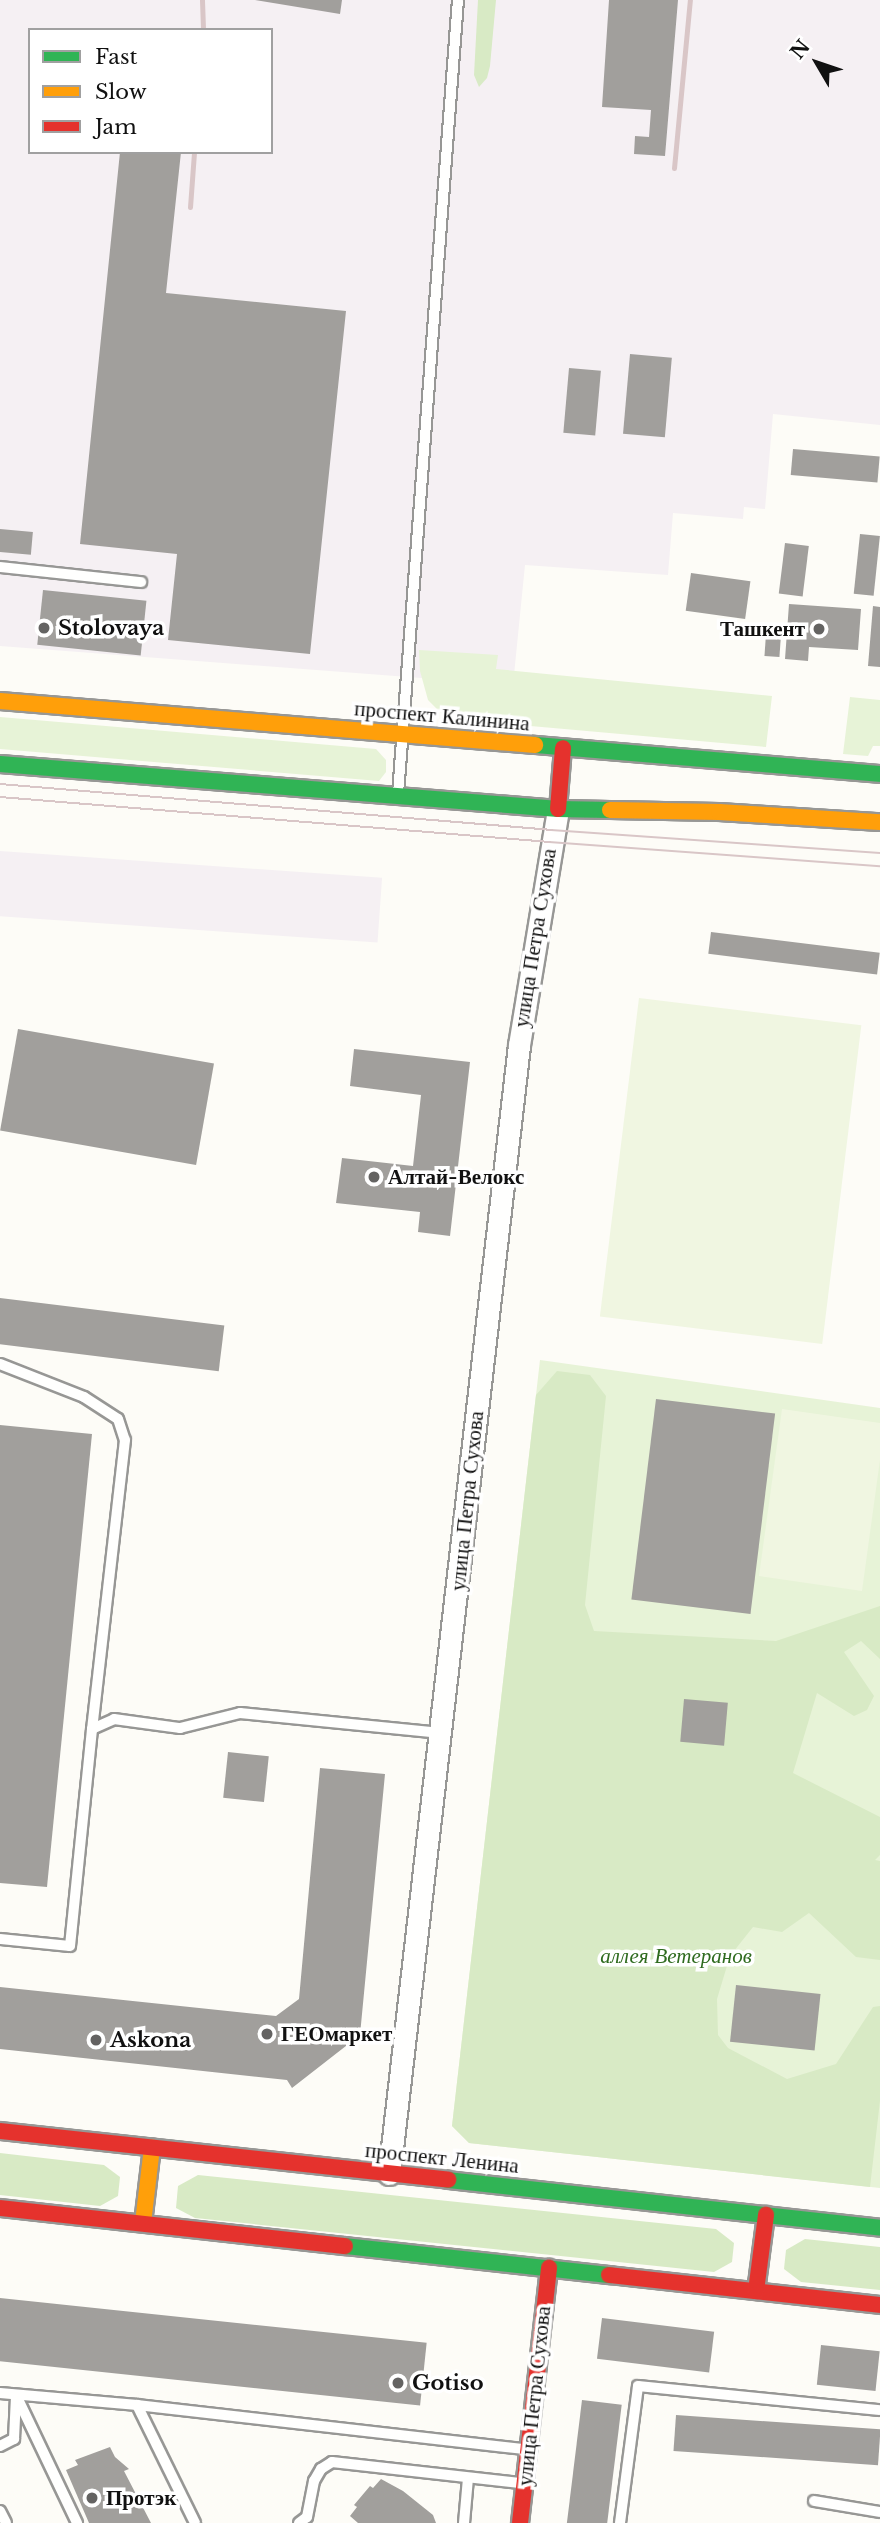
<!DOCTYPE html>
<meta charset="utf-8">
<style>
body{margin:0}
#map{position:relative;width:880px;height:2523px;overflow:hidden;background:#fdfcf7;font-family:"Libre Baskerville",serif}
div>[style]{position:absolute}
.industrial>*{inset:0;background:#f5f0f3;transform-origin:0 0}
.green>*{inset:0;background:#e7f3d7}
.forest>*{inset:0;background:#d8eac5}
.pitch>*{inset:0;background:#f0f6e1;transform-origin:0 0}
.building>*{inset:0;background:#a19f9c;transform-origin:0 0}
.roads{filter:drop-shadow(2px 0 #979795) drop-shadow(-2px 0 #979795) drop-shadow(0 2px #979795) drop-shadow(0 -2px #979795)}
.lane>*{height:10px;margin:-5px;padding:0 5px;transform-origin:5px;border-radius:5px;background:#fffffe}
.street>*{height:21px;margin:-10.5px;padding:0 10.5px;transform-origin:10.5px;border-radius:10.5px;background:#fffffe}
.fast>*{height:16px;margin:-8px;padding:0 8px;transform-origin:8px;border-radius:8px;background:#30b455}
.slow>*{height:16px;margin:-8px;padding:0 8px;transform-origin:8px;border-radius:8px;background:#ff9f0a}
.jam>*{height:16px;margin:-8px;padding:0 8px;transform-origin:8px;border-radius:8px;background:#e5322d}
.tram>*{height:2px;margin:-1px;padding:0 1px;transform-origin:1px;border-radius:1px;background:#d9c6c7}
.rail>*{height:5px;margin:-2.5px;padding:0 2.5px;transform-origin:2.5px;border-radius:2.5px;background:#d9c6c7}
.dots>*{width:19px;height:19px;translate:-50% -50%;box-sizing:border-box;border:4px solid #fff;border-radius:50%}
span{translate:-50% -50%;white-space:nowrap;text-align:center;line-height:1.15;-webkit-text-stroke:7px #fff;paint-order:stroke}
.poi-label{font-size:21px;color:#111;font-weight:700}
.left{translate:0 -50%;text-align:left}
.right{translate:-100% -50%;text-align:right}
.street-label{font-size:21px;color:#111}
.park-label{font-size:21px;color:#2f6b1f;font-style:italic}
.legend{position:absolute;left:28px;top:28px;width:245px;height:126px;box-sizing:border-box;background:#fff;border:2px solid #a0a0a0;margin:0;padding:9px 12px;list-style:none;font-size:21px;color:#111}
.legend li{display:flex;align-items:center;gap:14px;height:35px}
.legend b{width:35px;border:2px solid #a0a0a0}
.north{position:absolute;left:782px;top:28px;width:70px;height:70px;-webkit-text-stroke:5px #fff;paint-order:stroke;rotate:309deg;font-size:19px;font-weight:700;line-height:28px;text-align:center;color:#111}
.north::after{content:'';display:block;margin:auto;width:24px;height:32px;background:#111;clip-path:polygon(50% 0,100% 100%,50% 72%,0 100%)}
</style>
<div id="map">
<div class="industrial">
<div style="clip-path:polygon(evenodd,0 0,880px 0,880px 425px,773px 414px,765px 509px,744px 507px,743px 519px,673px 513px,668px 575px,525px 565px,513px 685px,0 646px,0 0,30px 30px,271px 30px,271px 152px,30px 152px,30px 30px)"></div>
<div style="left:0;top:851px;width:383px;height:65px;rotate:4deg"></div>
</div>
<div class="green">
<div style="clip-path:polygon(419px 650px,498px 655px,496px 669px,772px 696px,766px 747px,453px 719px,441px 713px,428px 700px,420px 671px)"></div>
<div style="clip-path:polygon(850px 697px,880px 700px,880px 746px,873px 746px,868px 756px,843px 754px)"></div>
<div style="clip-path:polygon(0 717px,376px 749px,386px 760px,386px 772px,379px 781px,0 749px)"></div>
<div style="clip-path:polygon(540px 1360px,880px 1408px,880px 2188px,469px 2143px,452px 2126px)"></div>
</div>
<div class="forest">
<div style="clip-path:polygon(478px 0,496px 0,490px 66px,487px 78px,479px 87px,474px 75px)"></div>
<div style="clip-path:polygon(557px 1371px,590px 1375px,606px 1396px,585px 1605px,594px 1631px,776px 1641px,880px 1606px,880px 1659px,861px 1641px,844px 1652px,874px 1696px,867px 1710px,854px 1716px,817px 1693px,793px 1773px,880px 1817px,880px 1855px,875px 1860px,880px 1861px,880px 1960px,856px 1957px,809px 1913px,782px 1932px,753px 1927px,730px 1956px,717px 1999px,718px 2035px,728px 2048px,787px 2079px,836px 2064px,873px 2007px,880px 2006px,880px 2101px,870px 2187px,469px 2143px,452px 2126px,536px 1395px)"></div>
<div style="clip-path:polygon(0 2153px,104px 2165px,120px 2177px,118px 2196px,100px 2206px,0 2195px)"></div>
<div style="clip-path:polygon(198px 2175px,716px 2229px,734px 2243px,732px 2262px,714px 2272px,195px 2218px,176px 2208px,178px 2186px)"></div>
<div style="clip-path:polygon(805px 2239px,880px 2247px,880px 2290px,801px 2282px,784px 2269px,786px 2250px)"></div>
</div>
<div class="pitch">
<div style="left:639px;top:998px;width:224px;height:321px;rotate:7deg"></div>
<div style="clip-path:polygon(782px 1409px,880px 1423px,880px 1460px,862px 1591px,759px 1576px)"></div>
</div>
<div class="building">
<div style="clip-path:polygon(255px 0,342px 0,340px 14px)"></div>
<div style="clip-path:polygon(609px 0,678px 0,665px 156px,634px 154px,635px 136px,649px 137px,651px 110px,602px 107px)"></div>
<div style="clip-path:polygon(120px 152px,181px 152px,166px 293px,346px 311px,310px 654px,168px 640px,177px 554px,80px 544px)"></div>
<div style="left:630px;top:354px;width:42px;height:80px;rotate:5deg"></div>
<div style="left:569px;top:368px;width:32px;height:65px;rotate:5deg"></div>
<div style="left:793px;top:449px;width:87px;height:26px;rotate:5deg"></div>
<div style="left:0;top:529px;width:33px;height:23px;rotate:5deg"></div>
<div style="left:860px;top:534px;width:20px;height:60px;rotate:6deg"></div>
<div style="left:785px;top:543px;width:24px;height:51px;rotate:7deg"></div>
<div style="left:691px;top:573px;width:60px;height:38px;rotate:8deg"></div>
<div style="left:43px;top:590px;width:104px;height:55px;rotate:6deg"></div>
<div style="clip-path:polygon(789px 604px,861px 609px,858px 650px,809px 647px,808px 661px,785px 659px)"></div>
<div style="clip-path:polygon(873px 606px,880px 607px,880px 667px,868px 666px)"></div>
<div style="left:766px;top:634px;width:15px;height:22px;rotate:4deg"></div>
<div style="left:711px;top:932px;width:170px;height:22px;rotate:7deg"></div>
<div style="left:18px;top:1029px;width:199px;height:103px;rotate:10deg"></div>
<div style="clip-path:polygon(354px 1049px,470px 1062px,450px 1236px,418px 1232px,420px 1212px,336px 1203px,342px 1158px,413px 1166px,421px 1095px,350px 1086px)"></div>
<div style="left:0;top:1298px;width:226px;height:46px;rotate:7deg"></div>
<div style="left:656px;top:1399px;width:120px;height:202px;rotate:7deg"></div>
<div style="clip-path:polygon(0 1425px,92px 1434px,47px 1887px,0 1883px)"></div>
<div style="left:684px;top:1699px;width:44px;height:43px;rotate:5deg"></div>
<div style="left:228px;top:1752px;width:41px;height:46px;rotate:6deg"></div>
<div style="clip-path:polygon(320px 1768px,385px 1774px,360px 2035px,292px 2088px,287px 2080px,0 2049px,0 1987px,276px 2016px,299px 1999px)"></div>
<div style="left:736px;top:1985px;width:85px;height:57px;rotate:6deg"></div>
<div style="left:0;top:2298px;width:429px;height:63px;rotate:6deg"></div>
<div style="left:602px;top:2318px;width:113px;height:41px;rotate:7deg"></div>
<div style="left:821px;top:2345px;width:59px;height:40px;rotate:6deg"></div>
<div style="left:582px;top:2400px;width:40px;height:124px;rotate:7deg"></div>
<div style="left:676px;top:2415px;width:205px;height:36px;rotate:4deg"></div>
<div style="clip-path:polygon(110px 2447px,115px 2457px,129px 2469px,124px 2471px,151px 2523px,89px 2523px,66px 2470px,78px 2465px,75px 2460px)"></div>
<div style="clip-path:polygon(381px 2479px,403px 2491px,433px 2515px,436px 2523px,358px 2523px,350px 2516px,357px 2507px,354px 2505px,370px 2486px,373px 2488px)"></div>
</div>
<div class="roads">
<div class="lane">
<div style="left:0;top:567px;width:142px;rotate:6.1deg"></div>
<div style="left:398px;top:794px;width:796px;rotate:-85.68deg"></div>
<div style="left:0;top:1364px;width:90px;rotate:21.4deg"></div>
<div style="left:84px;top:1397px;width:40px;rotate:32.9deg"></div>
<div style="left:118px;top:1419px;width:22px;rotate:72deg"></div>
<div style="left:125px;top:1440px;width:291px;rotate:96.5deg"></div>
<div style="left:0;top:1939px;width:70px;rotate:5.7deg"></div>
<div style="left:70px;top:1946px;width:218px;rotate:-84.2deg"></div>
<div style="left:92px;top:1729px;width:24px;rotate:-24deg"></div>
<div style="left:114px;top:1719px;width:67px;rotate:7.8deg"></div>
<div style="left:180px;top:1728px;width:62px;rotate:-14deg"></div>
<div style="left:240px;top:1713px;width:202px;rotate:5.7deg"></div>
<div style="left:0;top:2393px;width:138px;rotate:5deg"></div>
<div style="left:137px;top:2405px;width:390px;rotate:6.5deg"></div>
<div style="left:16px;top:2395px;width:142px;rotate:64.5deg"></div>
<div style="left:137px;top:2405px;width:131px;rotate:63.8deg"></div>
<div style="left:0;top:2446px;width:16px;rotate:-27deg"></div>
<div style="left:14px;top:2439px;width:42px;rotate:-87.3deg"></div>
<div style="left:814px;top:2501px;width:67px;rotate:9.5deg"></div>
<div style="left:0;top:2511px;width:13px;rotate:63deg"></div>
<div style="left:299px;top:2523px;width:10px;rotate:-37deg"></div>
<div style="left:307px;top:2517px;width:37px;rotate:-79deg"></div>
<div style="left:314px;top:2481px;width:14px;rotate:-60deg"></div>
<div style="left:321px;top:2469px;width:13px;rotate:-32deg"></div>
<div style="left:332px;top:2462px;width:189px;rotate:6.4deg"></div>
<div style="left:464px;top:2523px;width:45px;rotate:-84.9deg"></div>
<div style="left:620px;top:2523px;width:138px;rotate:-82.5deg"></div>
<div style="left:638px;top:2386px;width:243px;rotate:5.7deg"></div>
</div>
<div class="street">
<div style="left:389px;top:2174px;width:1136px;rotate:-83.43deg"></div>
<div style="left:519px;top:1045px;width:239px;rotate:-80.6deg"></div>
</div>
<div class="fast">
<div style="left:535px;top:745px;width:346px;rotate:4.8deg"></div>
<div style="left:0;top:764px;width:560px;rotate:4.61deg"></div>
<div style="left:558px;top:809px;width:52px;rotate:1.1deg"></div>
<div style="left:448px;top:2180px;width:435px;rotate:6.3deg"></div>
<div style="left:345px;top:2246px;width:266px;rotate:6.3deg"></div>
</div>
<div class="slow">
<div style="left:0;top:701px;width:537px;rotate:4.7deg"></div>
<div style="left:610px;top:810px;width:109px;rotate:1.1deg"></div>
<div style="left:719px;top:812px;width:161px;rotate:3.6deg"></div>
<div style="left:143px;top:2223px;width:76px;rotate:-83.2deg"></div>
</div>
<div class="jam">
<div style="left:558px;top:809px;width:61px;rotate:-85.3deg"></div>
<div style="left:0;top:2131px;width:451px;rotate:6.2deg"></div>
<div style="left:0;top:2208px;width:347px;rotate:6.3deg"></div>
<div style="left:609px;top:2275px;width:273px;rotate:6.3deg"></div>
<div style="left:756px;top:2291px;width:77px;rotate:-82.5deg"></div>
<div style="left:520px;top:2523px;width:257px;rotate:-83.5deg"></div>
</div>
</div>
<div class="tram">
<div style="left:0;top:784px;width:554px;rotate:4.76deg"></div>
<div style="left:552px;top:830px;width:329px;rotate:4deg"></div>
<div style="left:0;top:797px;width:552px;rotate:4.68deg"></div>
<div style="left:550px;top:842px;width:331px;rotate:4.2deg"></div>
</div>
<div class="rail">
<div style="left:202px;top:0;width:30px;rotate:88deg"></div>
<div style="left:674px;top:168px;width:169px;rotate:-84.6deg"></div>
<div style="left:190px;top:207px;width:55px;rotate:-85.8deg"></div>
</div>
<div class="dots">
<div style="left:44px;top:628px;background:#646362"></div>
<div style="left:819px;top:629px;background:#646362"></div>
<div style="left:374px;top:1177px;background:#646362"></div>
<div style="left:267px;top:2034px;background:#646362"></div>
<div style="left:96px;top:2040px;background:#646362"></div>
<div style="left:398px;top:2383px;background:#646362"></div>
<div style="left:92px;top:2498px;background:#646362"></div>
</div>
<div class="poi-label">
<span class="left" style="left:58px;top:628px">Stolovaya</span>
<span class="right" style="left:805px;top:629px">Ташкент</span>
<span class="left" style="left:388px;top:1177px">Алтай-Велокс</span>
<span class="left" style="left:281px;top:2034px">ГЕОмаркет</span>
<span class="left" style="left:110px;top:2040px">Askona</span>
<span class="left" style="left:412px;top:2383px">Gotiso</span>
<span class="left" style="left:106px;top:2498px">Протэк</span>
</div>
<div class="street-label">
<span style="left:442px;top:716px;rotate:5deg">проспект Калинина</span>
<span style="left:535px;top:938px;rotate:-81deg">улица Петра Сухова</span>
<span style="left:467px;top:1501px;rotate:-84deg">улица Петра Сухова</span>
<span style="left:442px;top:2158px;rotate:6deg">проспект Ленина</span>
<span style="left:534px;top:2396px;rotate:-84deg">улица Петра Сухова</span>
</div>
<div class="park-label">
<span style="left:676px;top:1956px">аллея Ветеранов</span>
</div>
<ul class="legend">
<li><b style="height:9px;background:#30b455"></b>Fast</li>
<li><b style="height:9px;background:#ff9f0a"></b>Slow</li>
<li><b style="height:9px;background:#e5322d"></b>Jam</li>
</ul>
<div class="north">N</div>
</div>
